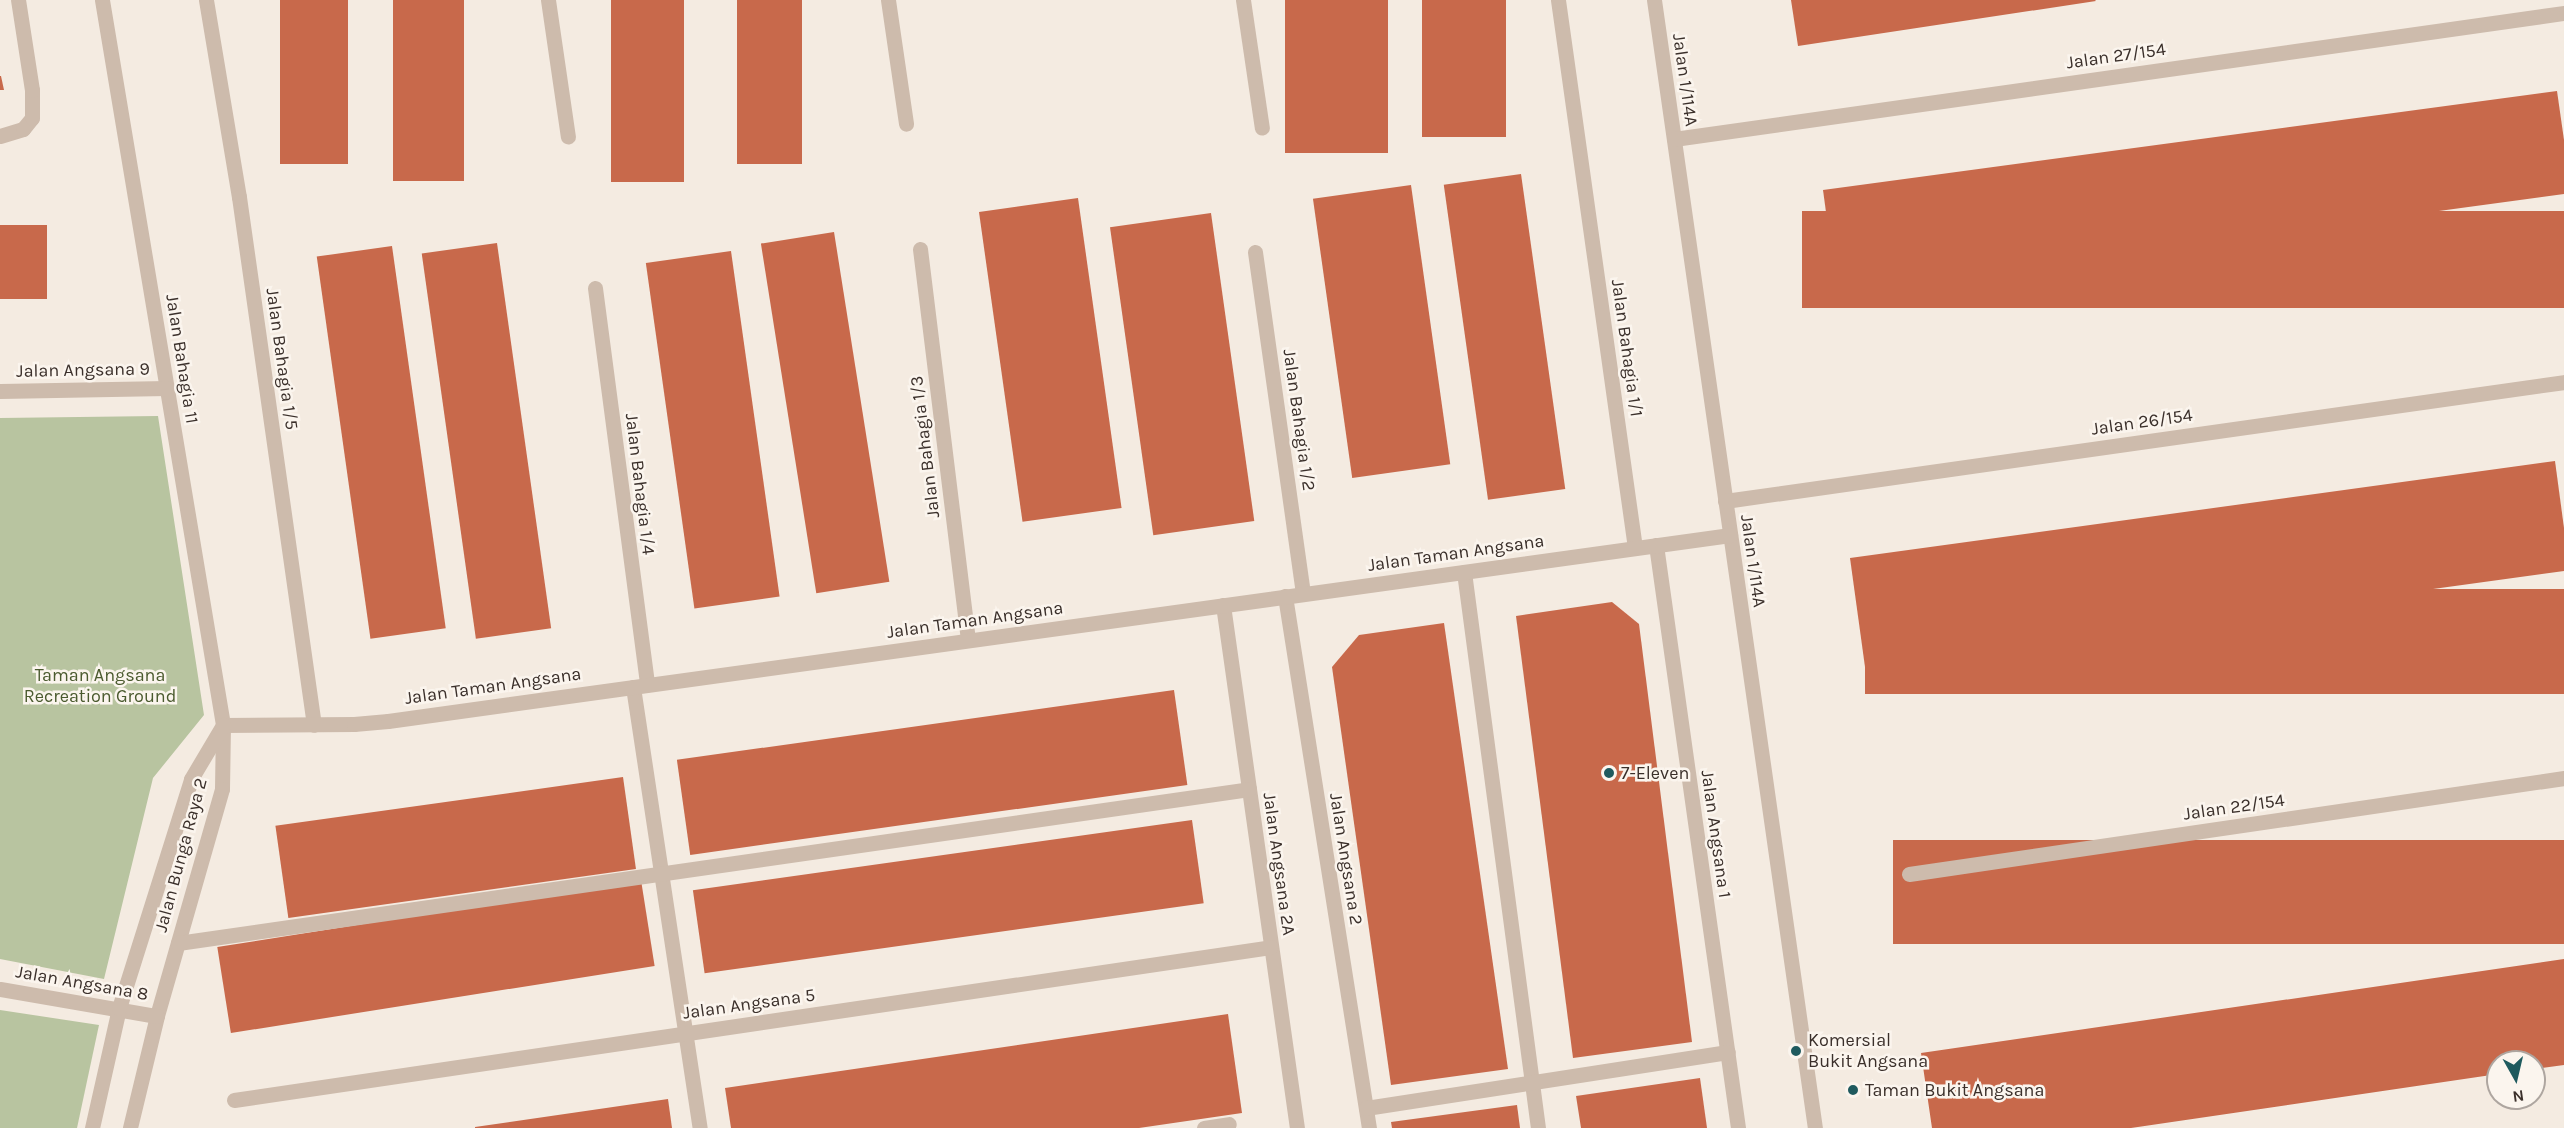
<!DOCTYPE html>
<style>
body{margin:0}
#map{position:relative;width:2564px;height:1128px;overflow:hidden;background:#f4ebe1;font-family:Karla,sans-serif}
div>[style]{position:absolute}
.green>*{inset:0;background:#b8c4a0}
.building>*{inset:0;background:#c8694b;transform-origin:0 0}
.minor>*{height:15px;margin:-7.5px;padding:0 7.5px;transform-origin:7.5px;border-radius:7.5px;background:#cdbbac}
.dots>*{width:16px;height:16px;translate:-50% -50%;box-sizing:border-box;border:3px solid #fbf5ee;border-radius:50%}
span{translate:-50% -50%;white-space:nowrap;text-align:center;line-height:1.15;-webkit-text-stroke:5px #fbf5ee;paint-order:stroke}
.street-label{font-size:18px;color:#3b302b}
.park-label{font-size:18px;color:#4a5a2e}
.poi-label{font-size:18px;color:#3b302b}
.left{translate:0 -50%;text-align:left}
.north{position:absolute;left:2486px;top:1050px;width:60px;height:60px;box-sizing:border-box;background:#fbf5ee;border:2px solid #aea6a0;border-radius:50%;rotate:172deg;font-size:16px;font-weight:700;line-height:24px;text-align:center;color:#3b302b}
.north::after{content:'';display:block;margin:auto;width:21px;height:27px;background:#1f5a5e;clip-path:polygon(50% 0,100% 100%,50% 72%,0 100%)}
</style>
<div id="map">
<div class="green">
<div style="clip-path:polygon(158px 416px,204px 715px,153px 778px,104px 979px,0 959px,0 418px)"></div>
<div style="clip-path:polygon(0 1010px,99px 1025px,77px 1128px,0 1128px)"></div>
</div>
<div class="building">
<div style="left:280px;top:0;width:68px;height:164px"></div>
<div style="left:393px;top:0;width:71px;height:181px"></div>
<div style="left:611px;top:0;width:73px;height:182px"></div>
<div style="left:737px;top:0;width:65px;height:164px"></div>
<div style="left:1285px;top:0;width:103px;height:153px"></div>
<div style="left:1422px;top:0;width:84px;height:137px"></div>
<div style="clip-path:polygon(1791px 0,2095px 0,2096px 1px,1798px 46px)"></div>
<div style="clip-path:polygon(0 76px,1px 76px,4px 90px,0 90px)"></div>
<div style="clip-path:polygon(2557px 91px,2564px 140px,2564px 194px,1837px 293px,1823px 190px)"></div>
<div style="left:1521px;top:174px;width:318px;height:78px;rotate:82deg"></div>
<div style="left:1411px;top:185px;width:282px;height:99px;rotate:82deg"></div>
<div style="left:1078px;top:198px;width:313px;height:100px;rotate:82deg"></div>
<div style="left:2564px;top:211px;width:97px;height:762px;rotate:90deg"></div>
<div style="left:1211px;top:213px;width:311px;height:102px;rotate:82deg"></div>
<div style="left:0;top:225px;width:47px;height:74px"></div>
<div style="left:834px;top:232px;width:354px;height:74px;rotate:81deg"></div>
<div style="left:497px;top:243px;width:389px;height:76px;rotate:82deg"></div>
<div style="left:392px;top:246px;width:386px;height:76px;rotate:82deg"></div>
<div style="left:731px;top:251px;width:349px;height:86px;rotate:82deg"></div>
<div style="clip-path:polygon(2555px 461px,2564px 528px,2564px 571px,1865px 667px,1850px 558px)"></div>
<div style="left:2564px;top:589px;width:105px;height:699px;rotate:90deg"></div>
<div style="clip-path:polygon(1612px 602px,1639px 624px,1692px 1042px,1573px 1058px,1516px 616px)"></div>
<div style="clip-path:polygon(1444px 623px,1508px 1069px,1391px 1085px,1332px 667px,1359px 635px)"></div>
<div style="left:1174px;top:690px;width:96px;height:502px;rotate:82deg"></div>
<div style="left:623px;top:777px;width:93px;height:351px;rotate:82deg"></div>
<div style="left:1192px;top:820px;width:84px;height:504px;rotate:82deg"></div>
<div style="left:2564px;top:840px;width:104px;height:671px;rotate:90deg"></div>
<div style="left:641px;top:880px;width:87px;height:429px;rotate:81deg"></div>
<div style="clip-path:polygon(2564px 959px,2564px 1065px,2534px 1069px,2534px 1062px,2498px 1062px,2498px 1074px,2131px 1128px,1932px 1128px,1921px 1053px)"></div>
<div style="clip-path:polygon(1228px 1014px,1242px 1113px,1139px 1128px,731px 1128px,725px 1088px)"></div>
<div style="clip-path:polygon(1700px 1078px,1707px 1128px,1581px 1128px,1576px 1096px)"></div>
<div style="clip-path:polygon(668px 1099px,672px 1128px,475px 1128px,475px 1127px)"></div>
<div style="clip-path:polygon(1517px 1105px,1520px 1128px,1392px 1128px,1391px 1122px)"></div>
</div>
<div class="minor">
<div style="left:102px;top:0;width:735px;rotate:80.52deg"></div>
<div style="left:223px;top:725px;width:64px;rotate:90.9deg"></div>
<div style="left:222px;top:789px;width:236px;rotate:106deg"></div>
<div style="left:157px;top:1016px;width:115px;rotate:103.6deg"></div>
<div style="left:206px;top:0;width:200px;rotate:80.5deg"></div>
<div style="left:239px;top:197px;width:533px;rotate:81.92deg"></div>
<div style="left:548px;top:0;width:138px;rotate:81.7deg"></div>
<div style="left:888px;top:0;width:125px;rotate:81.7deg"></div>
<div style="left:1243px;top:0;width:129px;rotate:81.6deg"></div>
<div style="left:1558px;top:0;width:553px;rotate:82deg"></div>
<div style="left:1654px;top:0;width:1139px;rotate:81.88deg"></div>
<div style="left:0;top:136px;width:24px;rotate:-17deg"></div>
<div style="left:23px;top:129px;width:14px;rotate:-51deg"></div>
<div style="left:32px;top:118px;width:28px;rotate:-90deg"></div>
<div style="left:32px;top:90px;width:91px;rotate:-98.8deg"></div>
<div style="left:1674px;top:139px;width:899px;rotate:-8.06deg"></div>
<div style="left:920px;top:249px;width:394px;rotate:83deg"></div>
<div style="left:1255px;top:252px;width:345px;rotate:82deg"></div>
<div style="left:595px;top:288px;width:400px;rotate:82.5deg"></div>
<div style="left:0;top:391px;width:167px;rotate:-1deg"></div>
<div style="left:1725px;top:501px;width:847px;rotate:-8.07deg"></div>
<div style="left:1656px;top:545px;width:589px;rotate:81.99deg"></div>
<div style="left:1464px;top:572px;width:561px;rotate:82.42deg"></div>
<div style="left:1285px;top:596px;width:539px;rotate:81.03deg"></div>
<div style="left:1223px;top:605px;width:528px;rotate:81.95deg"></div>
<div style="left:633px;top:687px;width:446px;rotate:81.4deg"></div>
<div style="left:223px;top:725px;width:131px;rotate:-0.4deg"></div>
<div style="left:354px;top:724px;width:34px;rotate:-5deg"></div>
<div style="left:388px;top:721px;width:1355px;rotate:-7.89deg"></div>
<div style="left:1909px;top:874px;width:662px;rotate:-8.34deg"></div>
<div style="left:178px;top:943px;width:1082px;rotate:-8.18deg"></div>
<div style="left:0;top:989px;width:159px;rotate:9.8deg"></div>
<div style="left:234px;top:1100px;width:1048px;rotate:-8.39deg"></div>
<div style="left:1366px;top:1108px;width:366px;rotate:-8.8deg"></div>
<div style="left:92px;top:1128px;width:123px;rotate:-77.3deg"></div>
<div style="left:119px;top:1008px;width:240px;rotate:-72.5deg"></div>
<div style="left:191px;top:779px;width:63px;rotate:-59.3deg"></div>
<div style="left:1204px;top:1128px;width:25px;rotate:-9deg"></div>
</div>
<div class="dots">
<div style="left:1609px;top:773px;background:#1f5a5e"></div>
<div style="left:1796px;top:1051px;background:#1f5a5e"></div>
<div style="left:1853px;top:1090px;background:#1f5a5e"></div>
</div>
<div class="street-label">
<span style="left:2116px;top:56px;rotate:-8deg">Jalan 27/154</span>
<span style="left:1685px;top:80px;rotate:82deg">Jalan 1/114A</span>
<span style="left:1627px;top:348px;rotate:82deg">Jalan Bahagia 1/1</span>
<span style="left:182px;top:359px;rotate:81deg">Jalan Bahagia 11</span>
<span style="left:282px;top:359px;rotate:82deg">Jalan Bahagia 1/5</span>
<span style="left:83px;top:370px;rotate:-1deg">Jalan Angsana 9</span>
<span style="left:1299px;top:420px;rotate:82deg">Jalan Bahagia 1/2</span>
<span style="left:2142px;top:422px;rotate:-8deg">Jalan 26/154</span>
<span style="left:925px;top:447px;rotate:-97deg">Jalan Bahagia 1/3</span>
<span style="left:640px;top:484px;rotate:83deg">Jalan Bahagia 1/4</span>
<span style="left:1456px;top:553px;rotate:-8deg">Jalan Taman Angsana</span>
<span style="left:1753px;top:561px;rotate:82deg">Jalan 1/114A</span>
<span style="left:975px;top:620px;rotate:-8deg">Jalan Taman Angsana</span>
<span style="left:493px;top:686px;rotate:-8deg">Jalan Taman Angsana</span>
<span style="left:2234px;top:807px;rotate:-8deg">Jalan 22/154</span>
<span style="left:1716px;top:834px;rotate:82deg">Jalan Angsana 1</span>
<span style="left:181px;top:855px;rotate:-75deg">Jalan Bunga Raya 2</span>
<span style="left:1346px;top:859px;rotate:81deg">Jalan Angsana 2</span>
<span style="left:1279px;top:864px;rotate:82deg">Jalan Angsana 2A</span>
<span style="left:82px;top:983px;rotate:10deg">Jalan Angsana 8</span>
<span style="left:749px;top:1004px;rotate:-8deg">Jalan Angsana 5</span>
</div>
<div class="park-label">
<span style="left:100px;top:686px">Taman Angsana<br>Recreation Ground</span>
</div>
<div class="poi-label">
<span class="left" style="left:1621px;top:773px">7-Eleven</span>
<span class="left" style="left:1808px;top:1051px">Komersial<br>Bukit Angsana</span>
<span class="left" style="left:1865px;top:1090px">Taman Bukit Angsana</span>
</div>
<div class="north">N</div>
</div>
